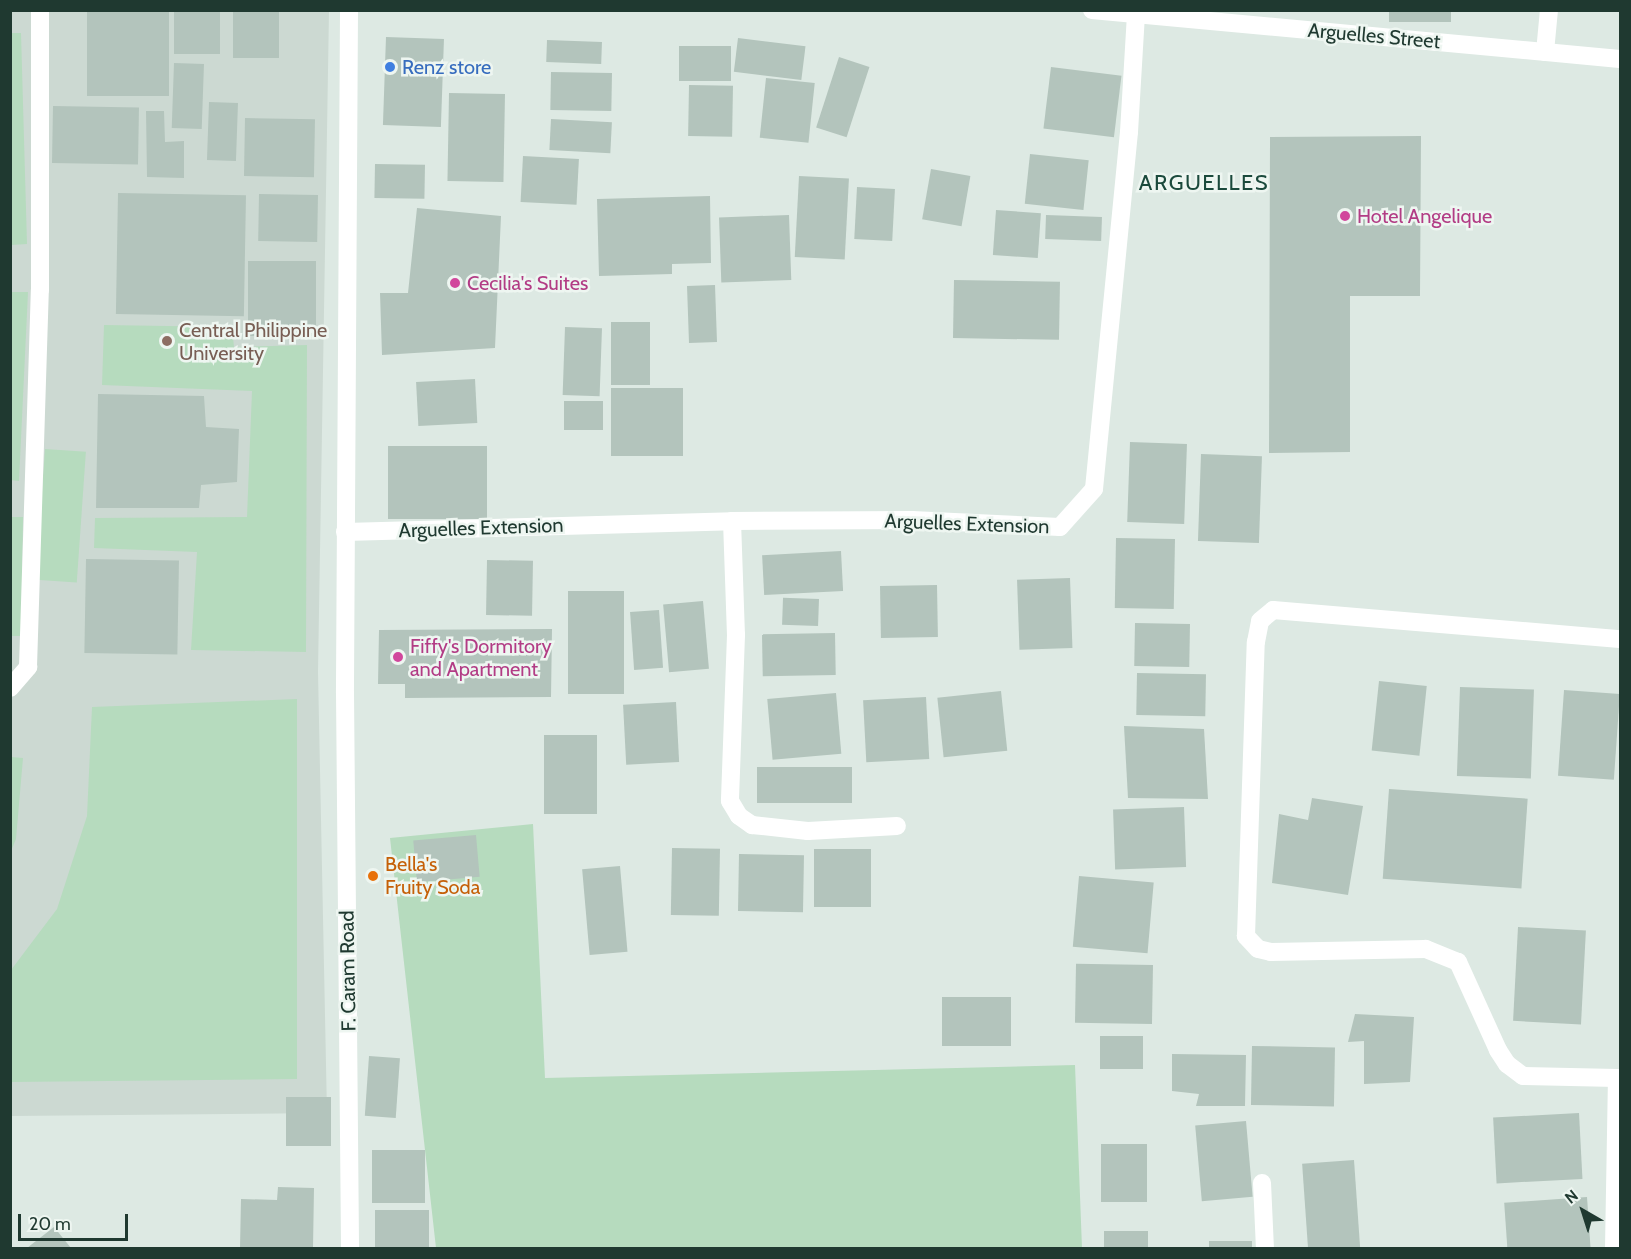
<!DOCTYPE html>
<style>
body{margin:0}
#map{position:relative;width:1631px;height:1259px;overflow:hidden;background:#dde9e3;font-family:Cabin,sans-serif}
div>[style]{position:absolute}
.built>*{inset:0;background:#ccd9d2}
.green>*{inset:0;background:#b6dbbe;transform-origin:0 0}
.building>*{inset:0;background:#b3c4bc;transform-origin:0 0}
.service>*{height:18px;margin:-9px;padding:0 9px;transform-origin:9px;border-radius:9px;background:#fff}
.minor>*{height:18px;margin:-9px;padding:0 9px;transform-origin:9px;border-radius:9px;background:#fff}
.tertiary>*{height:18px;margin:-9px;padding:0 9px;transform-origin:9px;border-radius:9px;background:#fff}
.dots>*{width:16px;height:16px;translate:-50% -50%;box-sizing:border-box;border:3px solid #eef6f1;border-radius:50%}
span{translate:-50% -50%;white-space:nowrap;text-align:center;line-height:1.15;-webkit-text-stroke:5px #eef6f1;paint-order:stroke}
.street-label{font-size:20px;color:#1f3930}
.shop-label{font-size:20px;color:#366cbe}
.left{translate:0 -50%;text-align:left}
.hotel-label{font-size:20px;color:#b23c85}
.education-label{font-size:20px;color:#785e54}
.food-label{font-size:20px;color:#c56008}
.quarter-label{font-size:22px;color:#1b4a3c;letter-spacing:1.5px}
.frame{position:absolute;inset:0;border:12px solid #1f3930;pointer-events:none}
.north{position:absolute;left:1553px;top:1181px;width:60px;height:60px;-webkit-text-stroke:4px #eef6f1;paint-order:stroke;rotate:321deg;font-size:16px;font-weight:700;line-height:24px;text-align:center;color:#1f3930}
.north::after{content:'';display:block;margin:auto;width:21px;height:27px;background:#1f3930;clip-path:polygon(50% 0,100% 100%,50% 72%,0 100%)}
.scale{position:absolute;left:18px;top:1214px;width:110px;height:27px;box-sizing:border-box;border:3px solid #1f3930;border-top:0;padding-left:8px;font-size:18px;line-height:21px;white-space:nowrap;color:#1f3930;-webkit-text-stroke:4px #eef6f1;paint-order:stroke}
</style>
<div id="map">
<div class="built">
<div style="clip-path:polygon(10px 11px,329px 11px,318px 672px,327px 1113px,11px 1116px)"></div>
</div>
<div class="green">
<div style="clip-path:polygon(11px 33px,21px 33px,27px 244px,11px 245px)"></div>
<div style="clip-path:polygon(11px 292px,28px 292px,19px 481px,10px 480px)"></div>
<div style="clip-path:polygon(104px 325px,232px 327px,234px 347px,307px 345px,306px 652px,191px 650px,197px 552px,94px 548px,95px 518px,247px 517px,252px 391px,102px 385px)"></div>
<div style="left:45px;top:449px;width:41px;height:131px;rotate:4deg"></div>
<div style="clip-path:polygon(11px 517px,23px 517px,21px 636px,11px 636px)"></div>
<div style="clip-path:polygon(297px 699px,297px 1079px,11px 1082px,11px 970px,57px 909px,87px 816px,92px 707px)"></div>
<div style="clip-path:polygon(11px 757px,23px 758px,16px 839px,11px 851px)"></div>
<div style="clip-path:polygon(533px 824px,545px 1078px,1075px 1065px,1082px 1248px,436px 1248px,390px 838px)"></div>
</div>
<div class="building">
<div style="left:87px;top:10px;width:82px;height:86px"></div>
<div style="left:174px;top:10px;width:46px;height:44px"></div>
<div style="left:233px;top:10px;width:46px;height:48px"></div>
<div style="left:1389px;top:10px;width:62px;height:12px"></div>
<div style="left:386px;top:37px;width:58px;height:88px;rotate:2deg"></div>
<div style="left:738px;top:38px;width:68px;height:34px;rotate:7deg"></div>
<div style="left:547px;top:40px;width:55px;height:22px;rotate:2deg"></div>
<div style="left:731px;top:46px;width:35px;height:52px;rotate:90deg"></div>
<div style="left:839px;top:57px;width:32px;height:74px;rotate:18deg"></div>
<div style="left:174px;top:63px;width:30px;height:65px;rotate:2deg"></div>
<div style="left:1051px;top:67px;width:71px;height:62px;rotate:7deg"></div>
<div style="left:551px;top:72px;width:61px;height:38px;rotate:1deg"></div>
<div style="left:766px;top:78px;width:49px;height:60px;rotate:6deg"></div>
<div style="left:689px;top:85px;width:44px;height:51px;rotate:1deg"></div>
<div style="left:449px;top:93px;width:56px;height:88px;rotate:1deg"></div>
<div style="left:209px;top:102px;width:29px;height:58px;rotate:2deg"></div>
<div style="left:53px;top:106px;width:86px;height:57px;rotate:1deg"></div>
<div style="clip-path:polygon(146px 111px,164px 111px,165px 142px,184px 141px,184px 178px,147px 177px)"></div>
<div style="left:245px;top:118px;width:70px;height:58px;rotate:1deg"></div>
<div style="left:551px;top:119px;width:61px;height:31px;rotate:3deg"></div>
<div style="clip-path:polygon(1421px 136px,1420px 296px,1350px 296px,1350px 452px,1269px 453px,1270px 137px)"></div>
<div style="left:1030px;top:154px;width:59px;height:50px;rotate:6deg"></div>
<div style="left:523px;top:156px;width:56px;height:46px;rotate:3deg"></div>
<div style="left:375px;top:164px;width:50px;height:34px;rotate:1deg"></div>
<div style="left:931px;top:169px;width:40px;height:51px;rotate:10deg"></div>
<div style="left:799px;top:176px;width:50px;height:81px;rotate:3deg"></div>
<div style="left:857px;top:187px;width:38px;height:52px;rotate:3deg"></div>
<div style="left:118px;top:193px;width:128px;height:121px;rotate:1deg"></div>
<div style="left:259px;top:194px;width:59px;height:47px;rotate:1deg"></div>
<div style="clip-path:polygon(710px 196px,711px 263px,672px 264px,672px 274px,599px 276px,597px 199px)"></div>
<div style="clip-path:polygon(417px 208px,501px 216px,495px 348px,382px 355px,380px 293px,408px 293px)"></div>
<div style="left:996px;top:210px;width:45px;height:45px;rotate:4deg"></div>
<div style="left:789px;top:215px;width:65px;height:70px;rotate:88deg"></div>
<div style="left:1046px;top:215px;width:56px;height:24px;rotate:2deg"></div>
<div style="left:316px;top:261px;width:75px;height:68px;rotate:90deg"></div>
<div style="left:954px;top:280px;width:106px;height:58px;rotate:1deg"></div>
<div style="left:715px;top:285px;width:57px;height:28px;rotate:88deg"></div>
<div style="left:611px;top:322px;width:39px;height:63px"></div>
<div style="left:565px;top:327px;width:37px;height:68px;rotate:2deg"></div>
<div style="left:475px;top:379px;width:44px;height:59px;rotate:87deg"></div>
<div style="left:611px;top:388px;width:72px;height:68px"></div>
<div style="clip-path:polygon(98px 394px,204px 396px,206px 427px,239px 429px,237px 482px,201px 485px,199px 508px,96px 508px)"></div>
<div style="left:564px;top:401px;width:39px;height:29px"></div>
<div style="left:1130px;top:442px;width:57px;height:80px;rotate:2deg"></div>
<div style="left:487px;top:446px;width:73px;height:99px;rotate:90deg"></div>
<div style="left:1201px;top:454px;width:61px;height:87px;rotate:2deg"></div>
<div style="left:1116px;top:538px;width:59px;height:70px;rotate:1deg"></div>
<div style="left:841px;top:551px;width:40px;height:79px;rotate:87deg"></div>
<div style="left:86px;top:559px;width:93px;height:94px;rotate:1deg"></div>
<div style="left:487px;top:560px;width:46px;height:55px;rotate:1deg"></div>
<div style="left:1070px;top:578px;width:70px;height:53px;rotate:88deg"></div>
<div style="left:937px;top:585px;width:52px;height:57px;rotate:89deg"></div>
<div style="left:568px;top:591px;width:56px;height:103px"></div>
<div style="left:819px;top:599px;width:27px;height:36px;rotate:92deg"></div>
<div style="left:703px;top:601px;width:68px;height:40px;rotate:85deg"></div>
<div style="left:659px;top:610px;width:58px;height:29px;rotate:86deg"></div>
<div style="left:1135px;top:623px;width:55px;height:43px;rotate:1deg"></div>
<div style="clip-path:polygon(552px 629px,551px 697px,405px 698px,405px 684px,378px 684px,379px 630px)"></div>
<div style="left:835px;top:633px;width:42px;height:73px;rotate:89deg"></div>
<div style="left:1137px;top:673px;width:69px;height:42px;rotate:1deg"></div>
<div style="left:1379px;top:681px;width:48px;height:70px;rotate:6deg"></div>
<div style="left:1460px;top:687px;width:74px;height:89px;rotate:2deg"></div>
<div style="left:1564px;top:690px;width:56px;height:86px;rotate:4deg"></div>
<div style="left:1001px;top:691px;width:60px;height:64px;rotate:84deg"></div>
<div style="left:836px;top:693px;width:61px;height:69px;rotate:85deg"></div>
<div style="left:926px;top:697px;width:62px;height:63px;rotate:87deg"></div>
<div style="left:676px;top:702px;width:60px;height:53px;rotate:87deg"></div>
<div style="clip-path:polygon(1124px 726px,1204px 729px,1208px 799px,1128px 798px)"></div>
<div style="left:544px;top:735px;width:53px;height:79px"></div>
<div style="left:757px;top:767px;width:95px;height:36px"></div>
<div style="left:1389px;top:789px;width:139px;height:90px;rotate:4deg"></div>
<div style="clip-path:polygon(1312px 798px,1363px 806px,1348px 895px,1272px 883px,1279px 814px,1308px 820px)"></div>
<div style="left:1184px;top:807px;width:60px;height:71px;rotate:88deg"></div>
<div style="left:476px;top:835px;width:42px;height:63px;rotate:85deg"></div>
<div style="left:672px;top:848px;width:48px;height:67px;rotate:1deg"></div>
<div style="left:871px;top:849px;width:58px;height:57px;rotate:90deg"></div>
<div style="left:739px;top:854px;width:65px;height:57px;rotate:1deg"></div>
<div style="left:620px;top:866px;width:86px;height:38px;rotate:85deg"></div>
<div style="left:1079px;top:876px;width:75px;height:71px;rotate:5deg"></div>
<div style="left:1518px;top:927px;width:68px;height:94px;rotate:3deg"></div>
<div style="left:1153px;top:965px;width:59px;height:77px;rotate:91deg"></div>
<div style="left:942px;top:997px;width:69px;height:49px"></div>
<div style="clip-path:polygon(1355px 1014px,1414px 1017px,1410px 1082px,1364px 1084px,1364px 1041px,1348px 1042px)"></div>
<div style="left:1100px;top:1036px;width:43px;height:33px"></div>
<div style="left:1252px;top:1046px;width:83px;height:59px;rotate:1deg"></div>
<div style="clip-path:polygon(1172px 1054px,1246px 1055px,1245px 1106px,1196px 1106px,1199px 1094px,1172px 1091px)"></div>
<div style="left:369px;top:1056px;width:31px;height:60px;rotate:4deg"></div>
<div style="left:331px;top:1097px;width:49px;height:45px;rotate:90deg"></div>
<div style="left:1579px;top:1113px;width:66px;height:86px;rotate:87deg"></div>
<div style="left:1246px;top:1121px;width:76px;height:51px;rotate:85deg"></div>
<div style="left:1101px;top:1144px;width:46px;height:58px"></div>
<div style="left:372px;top:1150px;width:53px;height:53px"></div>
<div style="left:1354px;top:1160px;width:88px;height:52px;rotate:86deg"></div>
<div style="clip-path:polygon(278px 1187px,314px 1188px,313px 1248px,240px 1248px,241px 1199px,277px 1200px)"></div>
<div style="left:1587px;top:1197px;width:51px;height:83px;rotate:86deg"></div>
<div style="left:429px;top:1210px;width:38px;height:54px;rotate:90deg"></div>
<div style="clip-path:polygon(54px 1227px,71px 1248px,27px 1248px)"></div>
<div style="left:1104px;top:1231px;width:44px;height:17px"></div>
<div style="left:1209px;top:1241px;width:43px;height:7px"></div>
</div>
<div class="service">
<div style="left:10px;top:688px;width:28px;rotate:-49deg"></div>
<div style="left:28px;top:667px;width:377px;rotate:-88.2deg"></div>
<div style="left:40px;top:290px;width:280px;rotate:-90deg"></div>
</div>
<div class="minor">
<div style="left:349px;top:10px;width:683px;rotate:90.34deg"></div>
<div style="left:345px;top:693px;width:555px;rotate:89.48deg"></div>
<div style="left:1545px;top:52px;width:42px;rotate:-84.6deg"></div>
<div style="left:732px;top:521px;width:114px;rotate:88deg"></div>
<div style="left:736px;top:635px;width:166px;rotate:92.1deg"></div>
<div style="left:730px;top:801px;width:17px;rotate:59deg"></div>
<div style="left:739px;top:816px;width:16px;rotate:35deg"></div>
<div style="left:752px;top:825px;width:56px;rotate:6.1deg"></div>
<div style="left:808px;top:831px;width:89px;rotate:-3.2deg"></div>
<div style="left:345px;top:532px;width:387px;rotate:-1.6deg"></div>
<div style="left:732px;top:521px;width:180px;rotate:-0.3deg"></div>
<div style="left:912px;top:520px;width:148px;rotate:2.7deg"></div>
<div style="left:1060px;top:527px;width:51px;rotate:-48.2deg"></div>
<div style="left:1094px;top:489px;width:359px;rotate:-84.4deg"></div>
<div style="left:1129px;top:132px;width:119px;rotate:-86.6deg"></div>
<div style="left:1262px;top:1183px;width:65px;rotate:87.4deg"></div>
<div style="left:1614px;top:1248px;width:170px;rotate:-89deg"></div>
<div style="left:1617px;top:1078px;width:94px;rotate:-178.8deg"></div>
<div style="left:1523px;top:1076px;width:20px;rotate:-143deg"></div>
<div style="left:1507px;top:1064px;width:17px;rotate:-123deg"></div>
<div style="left:1498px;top:1050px;width:97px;rotate:-114.4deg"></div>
<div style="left:1458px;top:962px;width:35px;rotate:-158deg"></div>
<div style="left:1426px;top:949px;width:155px;rotate:178.9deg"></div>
<div style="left:1271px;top:952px;width:13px;rotate:-167deg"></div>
<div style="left:1258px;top:949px;width:18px;rotate:-133deg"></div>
<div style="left:1246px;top:936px;width:294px;rotate:-88.1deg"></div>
<div style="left:1256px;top:642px;width:21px;rotate:-79deg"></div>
<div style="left:1260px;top:621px;width:17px;rotate:-40deg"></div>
<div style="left:1273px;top:610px;width:348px;rotate:4.8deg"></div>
</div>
<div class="tertiary">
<div style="left:1092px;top:10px;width:530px;rotate:5.3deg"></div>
</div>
<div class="dots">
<div style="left:390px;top:67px;background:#3f7fe0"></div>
<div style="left:1345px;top:216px;background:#d1479c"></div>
<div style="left:455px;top:283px;background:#d1479c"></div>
<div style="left:167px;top:341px;background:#8d6e63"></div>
<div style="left:398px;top:657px;background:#d1479c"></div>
<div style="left:373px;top:876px;background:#e8710a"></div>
</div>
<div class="street-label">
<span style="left:1374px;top:36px;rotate:5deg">Arguelles Street</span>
<span style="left:967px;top:524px;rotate:2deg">Arguelles Extension</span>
<span style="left:481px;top:528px;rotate:-2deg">Arguelles Extension</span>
<span style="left:348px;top:971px;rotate:-91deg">F. Caram Road</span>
</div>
<div class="shop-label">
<span class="left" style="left:402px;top:67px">Renz store</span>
</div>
<div class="hotel-label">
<span class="left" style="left:1357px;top:216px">Hotel Angelique</span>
<span class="left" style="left:467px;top:283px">Cecilia's Suites</span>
<span class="left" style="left:410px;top:658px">Fiffy's Dormitory<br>and Apartment</span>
</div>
<div class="education-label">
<span class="left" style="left:179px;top:342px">Central Philippine<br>University</span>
</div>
<div class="food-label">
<span class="left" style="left:385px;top:876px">Bella's<br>Fruity Soda</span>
</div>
<div class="quarter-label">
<span style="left:1204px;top:183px">ARGUELLES</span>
</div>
<div class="frame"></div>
<div class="north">N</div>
<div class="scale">20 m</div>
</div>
